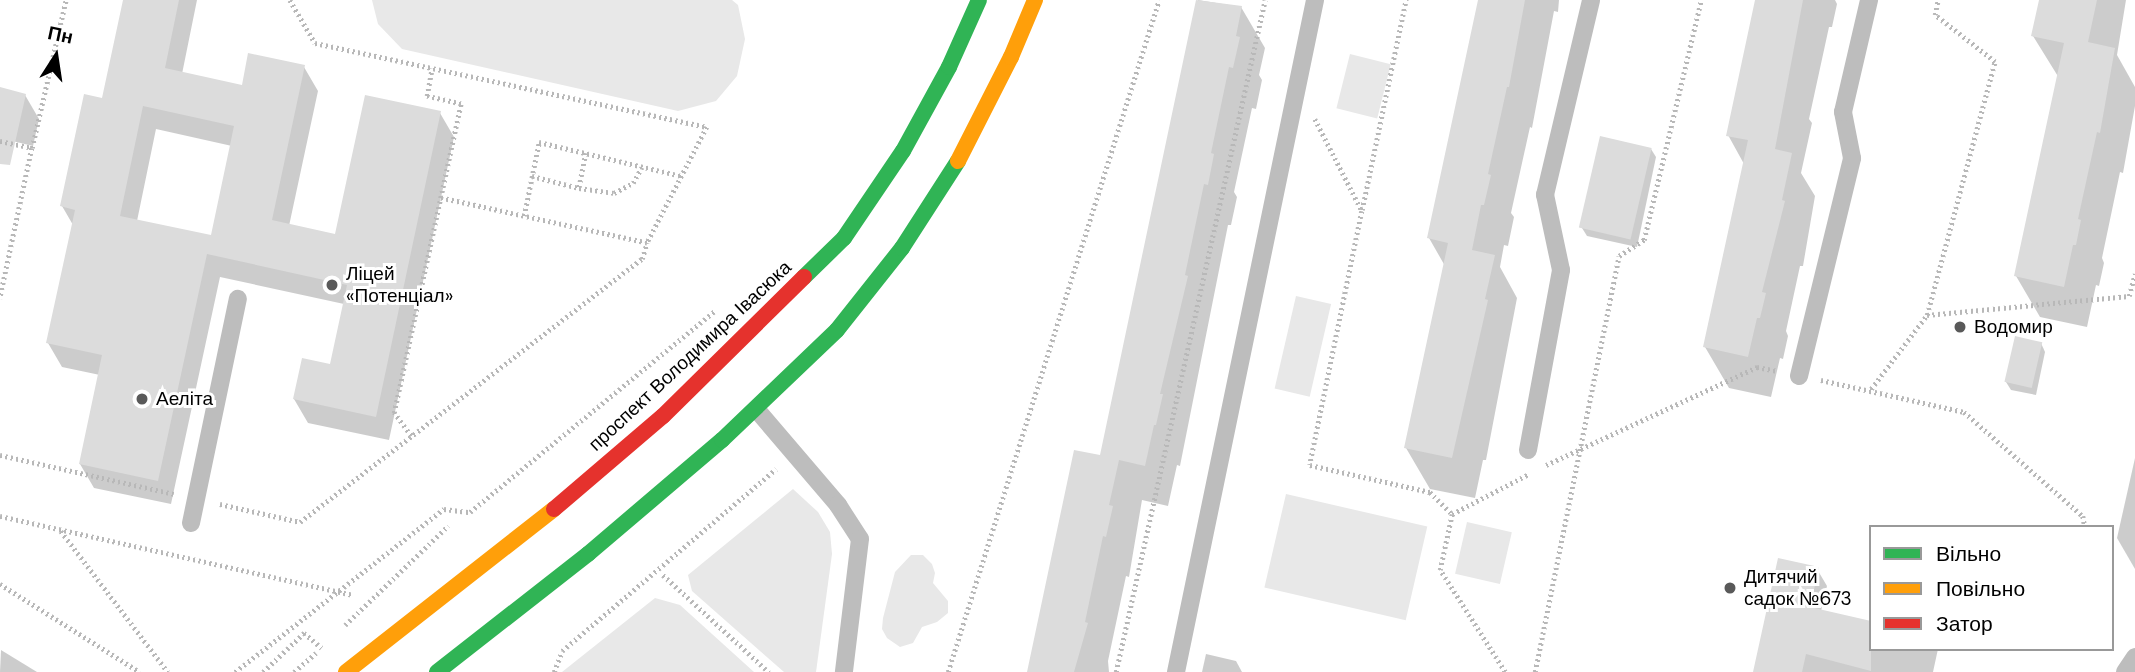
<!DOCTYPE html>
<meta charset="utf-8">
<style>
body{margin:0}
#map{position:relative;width:2135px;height:672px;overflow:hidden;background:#fff;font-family:"DM Sans",sans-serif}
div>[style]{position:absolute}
.green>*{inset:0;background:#e8e8e8;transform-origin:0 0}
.shadow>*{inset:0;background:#0003}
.building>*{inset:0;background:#dcdcdc;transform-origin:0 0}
.path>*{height:4.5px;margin-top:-2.25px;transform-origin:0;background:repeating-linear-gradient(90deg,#b8b8b8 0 2px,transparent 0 5.5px)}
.lane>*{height:18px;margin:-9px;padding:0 9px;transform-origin:9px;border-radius:9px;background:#bdbdbd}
.fast>*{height:16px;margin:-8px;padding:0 8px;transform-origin:8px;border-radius:8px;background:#30b455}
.slow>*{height:16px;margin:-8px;padding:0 8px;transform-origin:8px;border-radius:8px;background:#ff9f0a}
.jam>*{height:16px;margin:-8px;padding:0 8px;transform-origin:8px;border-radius:8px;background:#e5322d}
.dots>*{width:19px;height:19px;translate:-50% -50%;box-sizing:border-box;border:4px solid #fff;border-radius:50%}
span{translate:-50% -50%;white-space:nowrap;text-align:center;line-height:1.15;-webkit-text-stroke:6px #fff;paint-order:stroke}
.poi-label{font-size:19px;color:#000}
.left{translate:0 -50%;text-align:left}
.street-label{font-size:19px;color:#000}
.legend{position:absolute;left:1869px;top:525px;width:245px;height:126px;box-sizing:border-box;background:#fff;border:2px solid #999;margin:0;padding:9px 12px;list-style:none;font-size:21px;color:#000}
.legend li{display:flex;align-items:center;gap:14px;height:35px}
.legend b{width:35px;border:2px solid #999}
.north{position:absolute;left:21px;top:21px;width:70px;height:70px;-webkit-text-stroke:5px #fff;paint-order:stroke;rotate:12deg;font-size:19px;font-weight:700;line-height:28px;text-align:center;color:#000}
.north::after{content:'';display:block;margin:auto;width:24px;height:32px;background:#000;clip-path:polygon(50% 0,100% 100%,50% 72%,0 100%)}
</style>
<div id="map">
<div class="green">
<div style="clip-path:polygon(372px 0,732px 0,738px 5px,745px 39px,737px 76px,716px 101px,678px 111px,402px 49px,378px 24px)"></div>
<div style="left:1350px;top:54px;width:42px;height:56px;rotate:14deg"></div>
<div style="left:1296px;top:296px;width:36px;height:95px;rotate:13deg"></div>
<div style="clip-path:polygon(793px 489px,818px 512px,830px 532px,832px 554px,816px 672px,784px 672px,692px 591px,688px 575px)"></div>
<div style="left:1286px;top:494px;width:145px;height:96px;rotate:13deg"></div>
<div style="left:1467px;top:522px;width:46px;height:53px;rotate:13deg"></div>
<div style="clip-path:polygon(911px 555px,923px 555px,932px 564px,935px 573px,933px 583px,948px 601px,948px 613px,937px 622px,922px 627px,913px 643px,900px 647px,887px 638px,882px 629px,883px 618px,895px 572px)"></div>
<div style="clip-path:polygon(655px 598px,680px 605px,754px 672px,562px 672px)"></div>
</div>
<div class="shadow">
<div style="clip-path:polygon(evenodd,125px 0,197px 0,182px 74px,243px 87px,304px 67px,318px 91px,289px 226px,337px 236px,440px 113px,454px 137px,389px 440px,308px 423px,294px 399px,331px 366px,344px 304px,220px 277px,171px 504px,94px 488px,80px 464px,100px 375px,62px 367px,48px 343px,73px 225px,62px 206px,104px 100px,125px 0,156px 129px,232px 146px,212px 237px,137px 221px,156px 129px)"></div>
<div style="clip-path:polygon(1198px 0,1241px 7px,1265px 48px,1259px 75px,1262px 80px,1256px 109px,1252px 108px,1234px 192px,1237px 197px,1231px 225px,1228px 225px,1180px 466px,1177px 465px,1168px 506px,1142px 500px,1129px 577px,1126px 576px,1108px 661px,1109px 672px,1029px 672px,1101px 457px)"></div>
<div style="clip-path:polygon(1480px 0,1559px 0,1558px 12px,1554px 11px,1532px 128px,1530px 127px,1511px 213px,1514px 217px,1508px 246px,1504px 245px,1500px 267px,1517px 298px,1486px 460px,1483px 460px,1475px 498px,1430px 489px,1406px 448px,1445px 266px,1429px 238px)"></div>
<div style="clip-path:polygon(1757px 0,1835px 0,1837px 4px,1832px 27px,1829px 27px,1809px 119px,1812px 123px,1801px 173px,1815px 196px,1803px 266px,1800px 266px,1786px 331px,1788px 336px,1783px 359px,1780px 358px,1771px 397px,1729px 388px,1705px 347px,1744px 164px,1728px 135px)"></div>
<div style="clip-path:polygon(2041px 0,2126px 0,2117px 55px,2135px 87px,2135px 106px,2123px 173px,2120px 172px,2102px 258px,2104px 263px,2099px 286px,2096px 285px,2087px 327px,2040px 317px,2016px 276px,2059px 78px,2033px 36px)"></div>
<div style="clip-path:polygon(0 89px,25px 95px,39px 119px,33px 146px,0 138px)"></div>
<div style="clip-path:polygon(1651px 149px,1656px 157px,1637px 247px,1587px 236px,1582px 228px)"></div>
<div style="clip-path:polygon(2041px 343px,2045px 352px,2036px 395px,2011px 390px,2006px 382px)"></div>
<div style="clip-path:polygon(2135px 458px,2135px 569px,2117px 538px)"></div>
<div style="clip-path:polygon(1817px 569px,1827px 586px,1821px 611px,1871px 649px,1938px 649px,1933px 672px,1754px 672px)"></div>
<div style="clip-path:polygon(1px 650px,37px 672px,0 672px)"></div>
<div style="clip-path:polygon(1206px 654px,1236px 661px,1242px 672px,1202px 672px)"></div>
</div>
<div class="building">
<div style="clip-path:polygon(evenodd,123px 0,179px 0,165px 68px,242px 85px,248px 53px,305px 65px,272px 220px,335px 234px,365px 95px,441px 111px,376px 417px,293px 399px,302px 358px,330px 364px,347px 285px,207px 254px,158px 481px,79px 464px,102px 355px,46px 343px,75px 210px,60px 206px,84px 94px,102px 98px,123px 0,143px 106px,234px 126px,211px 235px,120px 216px,143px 106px)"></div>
<div style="clip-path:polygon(1196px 0,1242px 6px,1236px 36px,1240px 37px,1233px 68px,1229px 67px,1211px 153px,1214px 154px,1208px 185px,1204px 184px,1185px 275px,1188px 276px,1160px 394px,1163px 394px,1156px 425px,1154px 425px,1145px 466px,1119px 460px,1109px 505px,1113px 506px,1106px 537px,1103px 536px,1085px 622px,1088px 623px,1074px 672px,1027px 672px,1074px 450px,1100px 455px)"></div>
<div style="clip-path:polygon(1478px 0,1525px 0,1509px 87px,1507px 87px,1488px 174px,1491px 175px,1484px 205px,1481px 205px,1472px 250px,1495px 255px,1485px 299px,1488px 300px,1452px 458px,1404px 448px,1448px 243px,1427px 238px)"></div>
<div style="clip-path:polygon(1755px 0,1803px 0,1775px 149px,1792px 153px,1782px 200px,1785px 201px,1762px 292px,1766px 293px,1760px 318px,1757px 318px,1748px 357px,1703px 347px,1748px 140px,1726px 136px)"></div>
<div style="clip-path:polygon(2039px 0,2097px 0,2088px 42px,2115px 48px,2100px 133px,2097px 132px,2078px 219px,2081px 220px,2076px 245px,2073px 245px,2064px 287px,2014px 276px,2064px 43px,2031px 36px)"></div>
<div style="clip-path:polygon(0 87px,26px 94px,10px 165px,0 164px)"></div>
<div style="left:1600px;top:136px;width:53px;height:94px;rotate:13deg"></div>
<div style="left:2015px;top:336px;width:28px;height:47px;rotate:13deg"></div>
<div style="clip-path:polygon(1778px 558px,1819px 567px,1810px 607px,1871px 621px,1871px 671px,1806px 654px,1802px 672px,1753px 672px)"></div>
</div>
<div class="path">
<div style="left:290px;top:0;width:50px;rotate:59.8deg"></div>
<div style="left:315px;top:43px;width:401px;rotate:12.1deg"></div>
<div style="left:707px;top:127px;width:131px;rotate:117.3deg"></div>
<div style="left:1315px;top:119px;width:103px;rotate:62.9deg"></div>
<div style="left:1362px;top:211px;width:259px;rotate:101.6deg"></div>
<div style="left:1310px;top:465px;width:123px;rotate:12.7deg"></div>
<div style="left:1430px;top:492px;width:31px;rotate:45deg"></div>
<div style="left:0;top:141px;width:33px;rotate:12deg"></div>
<div style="left:32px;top:148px;width:154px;rotate:102deg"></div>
<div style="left:32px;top:148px;width:152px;rotate:-77.1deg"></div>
<div style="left:586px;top:153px;width:36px;rotate:101deg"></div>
<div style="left:579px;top:188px;width:35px;rotate:8deg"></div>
<div style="left:614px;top:193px;width:21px;rotate:-28deg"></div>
<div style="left:633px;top:183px;width:18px;rotate:-61deg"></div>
<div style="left:532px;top:176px;width:49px;rotate:14.3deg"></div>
<div style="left:1362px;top:210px;width:215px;rotate:-78.2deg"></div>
<div style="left:524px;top:216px;width:76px;rotate:-78.5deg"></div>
<div style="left:539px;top:142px;width:147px;rotate:13.4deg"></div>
<div style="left:1927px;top:315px;width:262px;rotate:-75deg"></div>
<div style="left:1995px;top:62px;width:76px;rotate:-141.9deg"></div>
<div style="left:1935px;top:15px;width:15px;rotate:-79deg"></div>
<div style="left:1821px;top:380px;width:147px;rotate:12.6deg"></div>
<div style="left:1964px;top:412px;width:158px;rotate:41.2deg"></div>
<div style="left:2083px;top:516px;width:11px;rotate:80deg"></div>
<div style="left:1871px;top:389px;width:93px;rotate:-52.9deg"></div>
<div style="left:1927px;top:315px;width:203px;rotate:-5.4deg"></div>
<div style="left:2129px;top:296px;width:23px;rotate:-75deg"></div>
<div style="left:411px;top:436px;width:29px;rotate:-126deg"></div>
<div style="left:394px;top:413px;width:316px;rotate:-77.8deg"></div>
<div style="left:461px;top:104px;width:35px;rotate:-167deg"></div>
<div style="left:427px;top:96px;width:28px;rotate:-80deg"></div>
<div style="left:0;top:455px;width:178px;rotate:12.6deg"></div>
<div style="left:1546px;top:465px;width:233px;rotate:-24.9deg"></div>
<div style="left:1757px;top:367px;width:21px;rotate:11deg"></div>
<div style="left:220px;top:504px;width:82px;rotate:12.7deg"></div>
<div style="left:300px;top:522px;width:431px;rotate:-37.6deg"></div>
<div style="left:642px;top:259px;width:17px;rotate:-73deg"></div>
<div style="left:647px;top:243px;width:211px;rotate:-167.7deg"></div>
<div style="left:0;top:516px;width:362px;rotate:12.6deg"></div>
<div style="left:61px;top:531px;width:177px;rotate:52.8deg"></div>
<div style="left:663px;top:575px;width:144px;rotate:42.5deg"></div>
<div style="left:0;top:584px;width:165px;rotate:32.2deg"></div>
<div style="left:345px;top:625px;width:143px;rotate:-43.9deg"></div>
<div style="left:235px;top:672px;width:265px;rotate:-38deg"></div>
<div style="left:444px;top:509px;width:26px;rotate:7deg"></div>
<div style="left:470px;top:512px;width:318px;rotate:-39.4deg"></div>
<div style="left:263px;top:672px;width:57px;rotate:-43.6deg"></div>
<div style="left:304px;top:633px;width:23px;rotate:40deg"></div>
<div style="left:294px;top:672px;width:29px;rotate:-41deg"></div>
<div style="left:554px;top:672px;width:22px;rotate:-69deg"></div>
<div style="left:562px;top:651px;width:281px;rotate:-40.4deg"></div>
<div style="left:948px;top:672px;width:704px;rotate:-72.57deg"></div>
<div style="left:1116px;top:672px;width:688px;rotate:-77.5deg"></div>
<div style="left:1505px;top:672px;width:121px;rotate:-122.5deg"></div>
<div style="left:1440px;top:570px;width:57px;rotate:-77.9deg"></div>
<div style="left:1452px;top:514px;width:87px;rotate:-27.5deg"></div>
<div style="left:1535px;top:672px;width:424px;rotate:-78.6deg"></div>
<div style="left:1619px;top:256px;width:30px;rotate:-33deg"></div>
<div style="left:1644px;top:240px;width:247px;rotate:-76.6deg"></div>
</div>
<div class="lane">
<div style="left:1799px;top:376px;width:224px;rotate:-76.3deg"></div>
<div style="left:1852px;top:158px;width:47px;rotate:-101.1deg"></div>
<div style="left:1843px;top:112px;width:115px;rotate:-76.9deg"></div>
<div style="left:757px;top:410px;width:125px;rotate:49.5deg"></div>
<div style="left:838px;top:505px;width:40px;rotate:57.1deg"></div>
<div style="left:860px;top:539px;width:134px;rotate:96.9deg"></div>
<div style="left:1528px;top:450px;width:183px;rotate:-79.6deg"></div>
<div style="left:1561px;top:270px;width:77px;rotate:-102deg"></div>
<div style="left:1545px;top:195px;width:200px;rotate:-76.7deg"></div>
<div style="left:191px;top:523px;width:229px;rotate:-78.2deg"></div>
<div style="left:1176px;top:672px;width:686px;rotate:-78.31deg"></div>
<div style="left:2125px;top:672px;width:18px;rotate:-56deg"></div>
</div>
<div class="fast">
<div style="left:804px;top:277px;width:56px;rotate:-44.3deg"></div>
<div style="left:844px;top:238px;width:105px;rotate:-55.9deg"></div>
<div style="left:903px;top:151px;width:96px;rotate:-61.3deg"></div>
<div style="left:949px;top:67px;width:73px;rotate:-65.9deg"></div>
<div style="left:437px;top:672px;width:192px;rotate:-38deg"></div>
<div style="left:588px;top:554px;width:176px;rotate:-40.4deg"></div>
<div style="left:722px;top:440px;width:159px;rotate:-43.7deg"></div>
<div style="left:837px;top:330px;width:105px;rotate:-51.6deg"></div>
<div style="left:902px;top:248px;width:103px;rotate:-57.2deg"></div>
</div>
<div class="slow">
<div style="left:958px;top:161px;width:117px;rotate:-63deg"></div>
<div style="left:1011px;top:57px;width:62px;rotate:-67.2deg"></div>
<div style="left:346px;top:672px;width:264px;rotate:-38.1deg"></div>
</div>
<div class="jam">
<div style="left:554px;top:509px;width:143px;rotate:-40.5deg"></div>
<div style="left:663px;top:416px;width:198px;rotate:-44.6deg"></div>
</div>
<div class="dots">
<div style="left:332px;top:285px;background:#595959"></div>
<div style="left:1960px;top:327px;background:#595959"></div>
<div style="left:142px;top:399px;background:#595959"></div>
<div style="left:1730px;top:588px;background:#595959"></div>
</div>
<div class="poi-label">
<span class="left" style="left:346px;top:285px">Ліцей<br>«Потенціал»</span>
<span class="left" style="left:1974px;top:327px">Водомир</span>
<span class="left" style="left:156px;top:399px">Аеліта</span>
<span class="left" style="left:1744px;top:588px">Дитячий<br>садок №673</span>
</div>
<div class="street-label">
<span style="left:690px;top:356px;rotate:-43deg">проспект Володимира Івасюка</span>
</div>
<ul class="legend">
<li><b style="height:9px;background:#30b455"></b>Вільно</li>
<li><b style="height:9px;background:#ff9f0a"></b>Повільно</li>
<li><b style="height:9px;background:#e5322d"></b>Затор</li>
</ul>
<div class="north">Пн</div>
</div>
